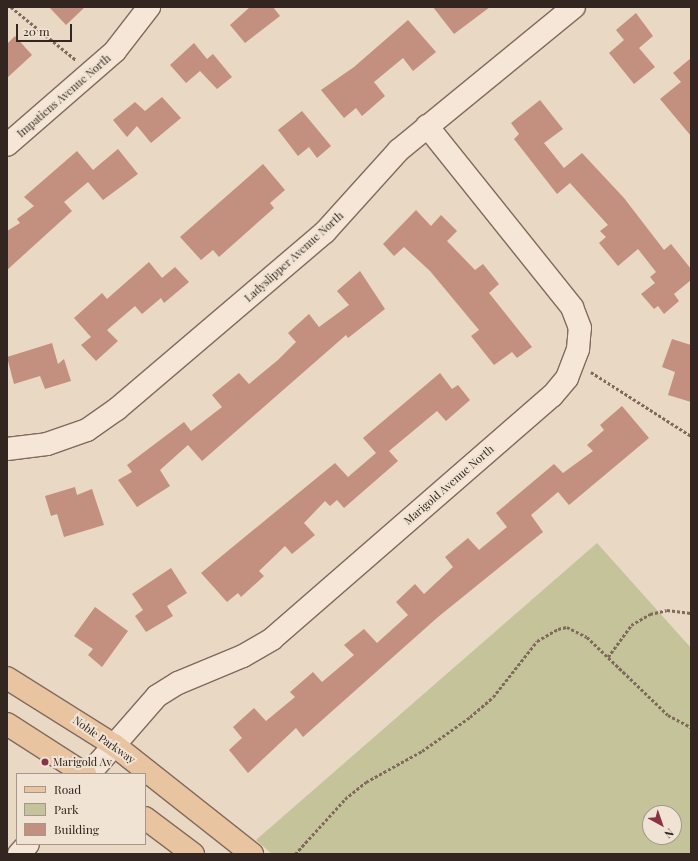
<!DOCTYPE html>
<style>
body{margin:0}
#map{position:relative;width:698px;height:861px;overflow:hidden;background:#e9d8c4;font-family:"Playfair Display",serif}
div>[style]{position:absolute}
.green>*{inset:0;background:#c5c39a}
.building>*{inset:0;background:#c38f7e}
.path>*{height:2.5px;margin-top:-1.25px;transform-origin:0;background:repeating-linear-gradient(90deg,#816a5d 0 3px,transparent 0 5px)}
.roads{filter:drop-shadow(1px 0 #816a5d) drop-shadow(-1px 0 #816a5d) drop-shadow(0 1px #816a5d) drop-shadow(0 -1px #816a5d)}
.minor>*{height:22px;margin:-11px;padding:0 11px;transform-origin:11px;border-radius:11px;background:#f5e6d7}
.major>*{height:22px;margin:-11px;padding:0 11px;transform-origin:11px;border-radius:11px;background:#e8c5a0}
.dots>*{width:11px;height:11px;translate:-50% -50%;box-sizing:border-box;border:2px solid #f1e3d3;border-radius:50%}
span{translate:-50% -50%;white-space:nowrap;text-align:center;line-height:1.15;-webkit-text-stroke:4px #f1e3d3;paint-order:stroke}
.street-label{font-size:11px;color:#33251f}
.poi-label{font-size:11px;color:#33251f}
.left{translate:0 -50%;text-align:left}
.frame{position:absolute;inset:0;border:8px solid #33251f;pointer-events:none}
.legend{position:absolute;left:16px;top:773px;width:130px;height:72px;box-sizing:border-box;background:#f1e3d3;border:1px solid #a5978b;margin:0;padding:5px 7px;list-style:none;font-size:12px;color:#33251f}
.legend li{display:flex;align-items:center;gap:8px;height:20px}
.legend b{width:20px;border:1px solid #a5978b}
.north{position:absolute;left:642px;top:805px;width:40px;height:40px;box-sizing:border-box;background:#f1e3d3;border:1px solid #a5978b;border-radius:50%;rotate:140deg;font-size:11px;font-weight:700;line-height:16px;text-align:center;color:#33251f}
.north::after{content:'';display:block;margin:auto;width:14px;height:18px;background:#8a3443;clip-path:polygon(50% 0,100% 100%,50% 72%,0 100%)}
.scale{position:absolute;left:16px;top:24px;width:56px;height:18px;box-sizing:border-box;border:2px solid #33251f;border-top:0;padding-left:5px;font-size:12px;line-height:14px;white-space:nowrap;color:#33251f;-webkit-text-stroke:3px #f1e3d3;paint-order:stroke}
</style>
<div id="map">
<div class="green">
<div style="clip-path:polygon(evenodd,597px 543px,691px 648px,691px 854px,272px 854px,256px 840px,597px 543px,650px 813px,674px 813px,674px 837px,650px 837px,650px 813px)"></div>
</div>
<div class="building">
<div style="clip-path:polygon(49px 7px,85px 7px,66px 25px)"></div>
<div style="clip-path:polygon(250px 7px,273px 7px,280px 16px,245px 43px,230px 25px)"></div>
<div style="clip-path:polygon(433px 7px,490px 7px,454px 34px)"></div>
<div style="clip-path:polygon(636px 13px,653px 36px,639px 48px,655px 67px,634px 84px,609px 53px,624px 40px,616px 30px)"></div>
<div style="clip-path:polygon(408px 20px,436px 52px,413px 71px,403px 58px,374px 82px,385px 96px,362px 116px,356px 108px,344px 118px,321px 90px,354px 67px)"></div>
<div style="clip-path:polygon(15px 36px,32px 55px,7px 78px,7px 44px)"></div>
<div style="clip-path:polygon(194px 43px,207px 59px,213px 54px,232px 77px,217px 89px,200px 71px,186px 83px,170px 65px)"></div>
<div style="clip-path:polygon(691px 58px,691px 136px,660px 99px,681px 82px,673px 73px)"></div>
<div style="clip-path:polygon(162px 97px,181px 118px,151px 143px,137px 126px,127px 137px,113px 120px,135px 102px,145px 111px)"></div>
<div style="clip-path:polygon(540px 100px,563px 129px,544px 143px,564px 168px,582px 153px,624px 198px,664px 250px,671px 244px,691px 269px,691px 280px,674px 294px,679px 301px,664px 314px,658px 306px,654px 309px,641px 294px,655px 283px,650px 277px,656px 272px,638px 249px,618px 266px,599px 243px,606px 237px,600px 231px,608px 225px,570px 183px,557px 194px,514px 139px,519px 134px,511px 123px)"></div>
<div style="clip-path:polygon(302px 111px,331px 146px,317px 158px,309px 147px,298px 156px,278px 130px)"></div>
<div style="clip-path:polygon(118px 149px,138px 174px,103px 200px,88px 182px,64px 202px,72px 211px,7px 270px,7px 231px,20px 223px,17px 219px,34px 206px,24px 197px,77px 151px,93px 170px)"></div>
<div style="clip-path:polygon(263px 164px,285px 190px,270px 203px,274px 208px,219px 257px,213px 250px,201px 260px,180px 237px)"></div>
<div style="clip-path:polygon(416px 210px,431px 226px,441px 215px,457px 231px,447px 241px,475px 270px,483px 264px,499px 284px,489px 293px,532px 347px,517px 358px,512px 352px,494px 365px,471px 336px,479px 330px,430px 271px,404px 247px,394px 256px,383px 244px)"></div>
<div style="clip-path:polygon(149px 262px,162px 278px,175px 267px,189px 282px,164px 303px,161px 298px,142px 314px,135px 306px,107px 330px,118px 341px,96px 361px,81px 345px,91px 337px,74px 318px,102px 293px,107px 299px)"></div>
<div style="clip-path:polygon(360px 271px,385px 309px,348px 338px,346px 335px,202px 461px,188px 445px,160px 470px,170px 486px,137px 507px,118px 480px,132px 472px,127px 465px,184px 422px,191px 431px,222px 407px,212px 395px,239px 373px,249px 384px,278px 360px,296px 342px,288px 333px,309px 314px,319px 327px,349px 305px,337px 291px)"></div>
<div style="clip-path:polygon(672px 339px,691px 345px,691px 402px,668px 395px,675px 372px,662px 367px)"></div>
<div style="clip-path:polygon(52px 343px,58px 364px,64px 359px,71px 381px,45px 389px,40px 376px,14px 384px,7px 357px)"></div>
<div style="clip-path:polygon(440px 373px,452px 389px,458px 385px,470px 400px,446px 421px,437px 411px,389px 451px,398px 461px,344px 508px,337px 500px,330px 506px,325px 501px,304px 523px,315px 535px,292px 554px,285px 546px,259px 571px,264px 576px,241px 597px,238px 593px,227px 602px,201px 573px,335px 463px,348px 477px,376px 453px,363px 438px)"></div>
<div style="clip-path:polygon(622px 406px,649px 438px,569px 505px,558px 492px,531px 515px,543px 532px,438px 617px,303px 737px,296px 728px,248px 773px,229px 750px,242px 738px,233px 727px,254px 708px,266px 721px,295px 697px,290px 692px,313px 672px,322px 682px,354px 655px,344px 645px,364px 629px,377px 643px,408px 615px,396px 602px,415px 584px,424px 594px,453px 567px,445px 557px,468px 538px,479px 550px,507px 527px,496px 513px,554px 464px,563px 473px,593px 451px,587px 445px,604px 430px,600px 425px)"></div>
<div style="clip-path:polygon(75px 487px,77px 495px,92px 489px,104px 525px,64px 537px,57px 514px,51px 516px,45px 496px)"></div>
<div style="clip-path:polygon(171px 568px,187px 593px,167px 606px,173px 616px,146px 632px,135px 616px,143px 610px,132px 594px)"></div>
<div style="clip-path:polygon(95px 607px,128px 631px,102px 667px,88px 655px,93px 649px,74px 636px)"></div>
</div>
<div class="path">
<div style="left:11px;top:7px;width:84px;rotate:39.2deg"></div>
<div style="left:591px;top:372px;width:119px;rotate:32.6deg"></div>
<div style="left:608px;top:657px;width:39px;rotate:-54deg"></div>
<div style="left:631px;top:625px;width:22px;rotate:-30deg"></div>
<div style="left:650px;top:614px;width:17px;rotate:-13deg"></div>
<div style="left:667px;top:610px;width:24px;rotate:7deg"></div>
<div style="left:295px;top:854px;width:74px;rotate:-47.7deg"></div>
<div style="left:345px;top:799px;width:27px;rotate:-39deg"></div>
<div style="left:366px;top:782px;width:64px;rotate:-29deg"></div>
<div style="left:422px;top:751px;width:59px;rotate:-35.3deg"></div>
<div style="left:470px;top:717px;width:30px;rotate:-41deg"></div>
<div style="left:493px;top:697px;width:71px;rotate:-51.8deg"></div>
<div style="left:537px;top:641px;width:24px;rotate:-30deg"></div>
<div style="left:558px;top:629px;width:9px;rotate:-13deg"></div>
<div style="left:567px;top:627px;width:22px;rotate:27deg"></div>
<div style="left:587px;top:637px;width:112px;rotate:43.9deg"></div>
<div style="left:668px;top:715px;width:26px;rotate:28deg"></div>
</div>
<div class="roads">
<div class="minor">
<div style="left:7px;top:145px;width:143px;rotate:-41deg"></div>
<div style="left:115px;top:51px;width:56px;rotate:-52.3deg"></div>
<div style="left:7px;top:449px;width:40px;rotate:-7.1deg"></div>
<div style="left:47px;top:444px;width:42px;rotate:-19.3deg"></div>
<div style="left:87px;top:430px;width:37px;rotate:-35deg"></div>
<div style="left:117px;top:409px;width:273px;rotate:-40.4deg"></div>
<div style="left:325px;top:232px;width:110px;rotate:-47.9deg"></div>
<div style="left:399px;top:150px;width:226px;rotate:-39.3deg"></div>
<div style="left:89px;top:774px;width:103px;rotate:-48.9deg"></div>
<div style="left:157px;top:696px;width:25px;rotate:-32deg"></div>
<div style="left:178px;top:683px;width:70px;rotate:-22.6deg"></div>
<div style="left:243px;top:656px;width:34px;rotate:-30deg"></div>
<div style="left:272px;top:639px;width:371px;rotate:-41deg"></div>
<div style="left:552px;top:396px;width:23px;rotate:-50deg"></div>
<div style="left:567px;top:378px;width:31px;rotate:-69deg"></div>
<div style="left:578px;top:349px;width:21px;rotate:-85deg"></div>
<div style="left:580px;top:328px;width:22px;rotate:-111deg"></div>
<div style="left:572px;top:307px;width:232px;rotate:-128.7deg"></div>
<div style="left:19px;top:854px;width:13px;rotate:-48deg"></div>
</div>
<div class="major">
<div style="left:7px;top:678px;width:126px;rotate:32.1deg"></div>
<div style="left:114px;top:745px;width:176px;rotate:38.3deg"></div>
<div style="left:7px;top:724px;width:93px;rotate:32.7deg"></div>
<div style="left:145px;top:818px;width:60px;rotate:36.9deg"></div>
</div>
</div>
<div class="dots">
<div style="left:45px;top:762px;background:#8a3443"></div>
</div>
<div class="street-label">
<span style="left:64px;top:96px;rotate:-41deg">Impatiens Avenue North</span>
<span style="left:294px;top:257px;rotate:-42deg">Ladyslipper Avenue North</span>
<span style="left:449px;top:485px;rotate:-41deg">Marigold Avenue North</span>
<span style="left:104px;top:740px;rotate:35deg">Noble Parkway</span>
</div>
<div class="poi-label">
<span class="left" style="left:53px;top:762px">Marigold Av</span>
</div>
<div class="frame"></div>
<ul class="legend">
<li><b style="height:5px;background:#e8c5a0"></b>Road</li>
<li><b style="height:11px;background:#c5c39a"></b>Park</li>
<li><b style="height:11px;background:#c38f7e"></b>Building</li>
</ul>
<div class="north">N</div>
<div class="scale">20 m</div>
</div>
